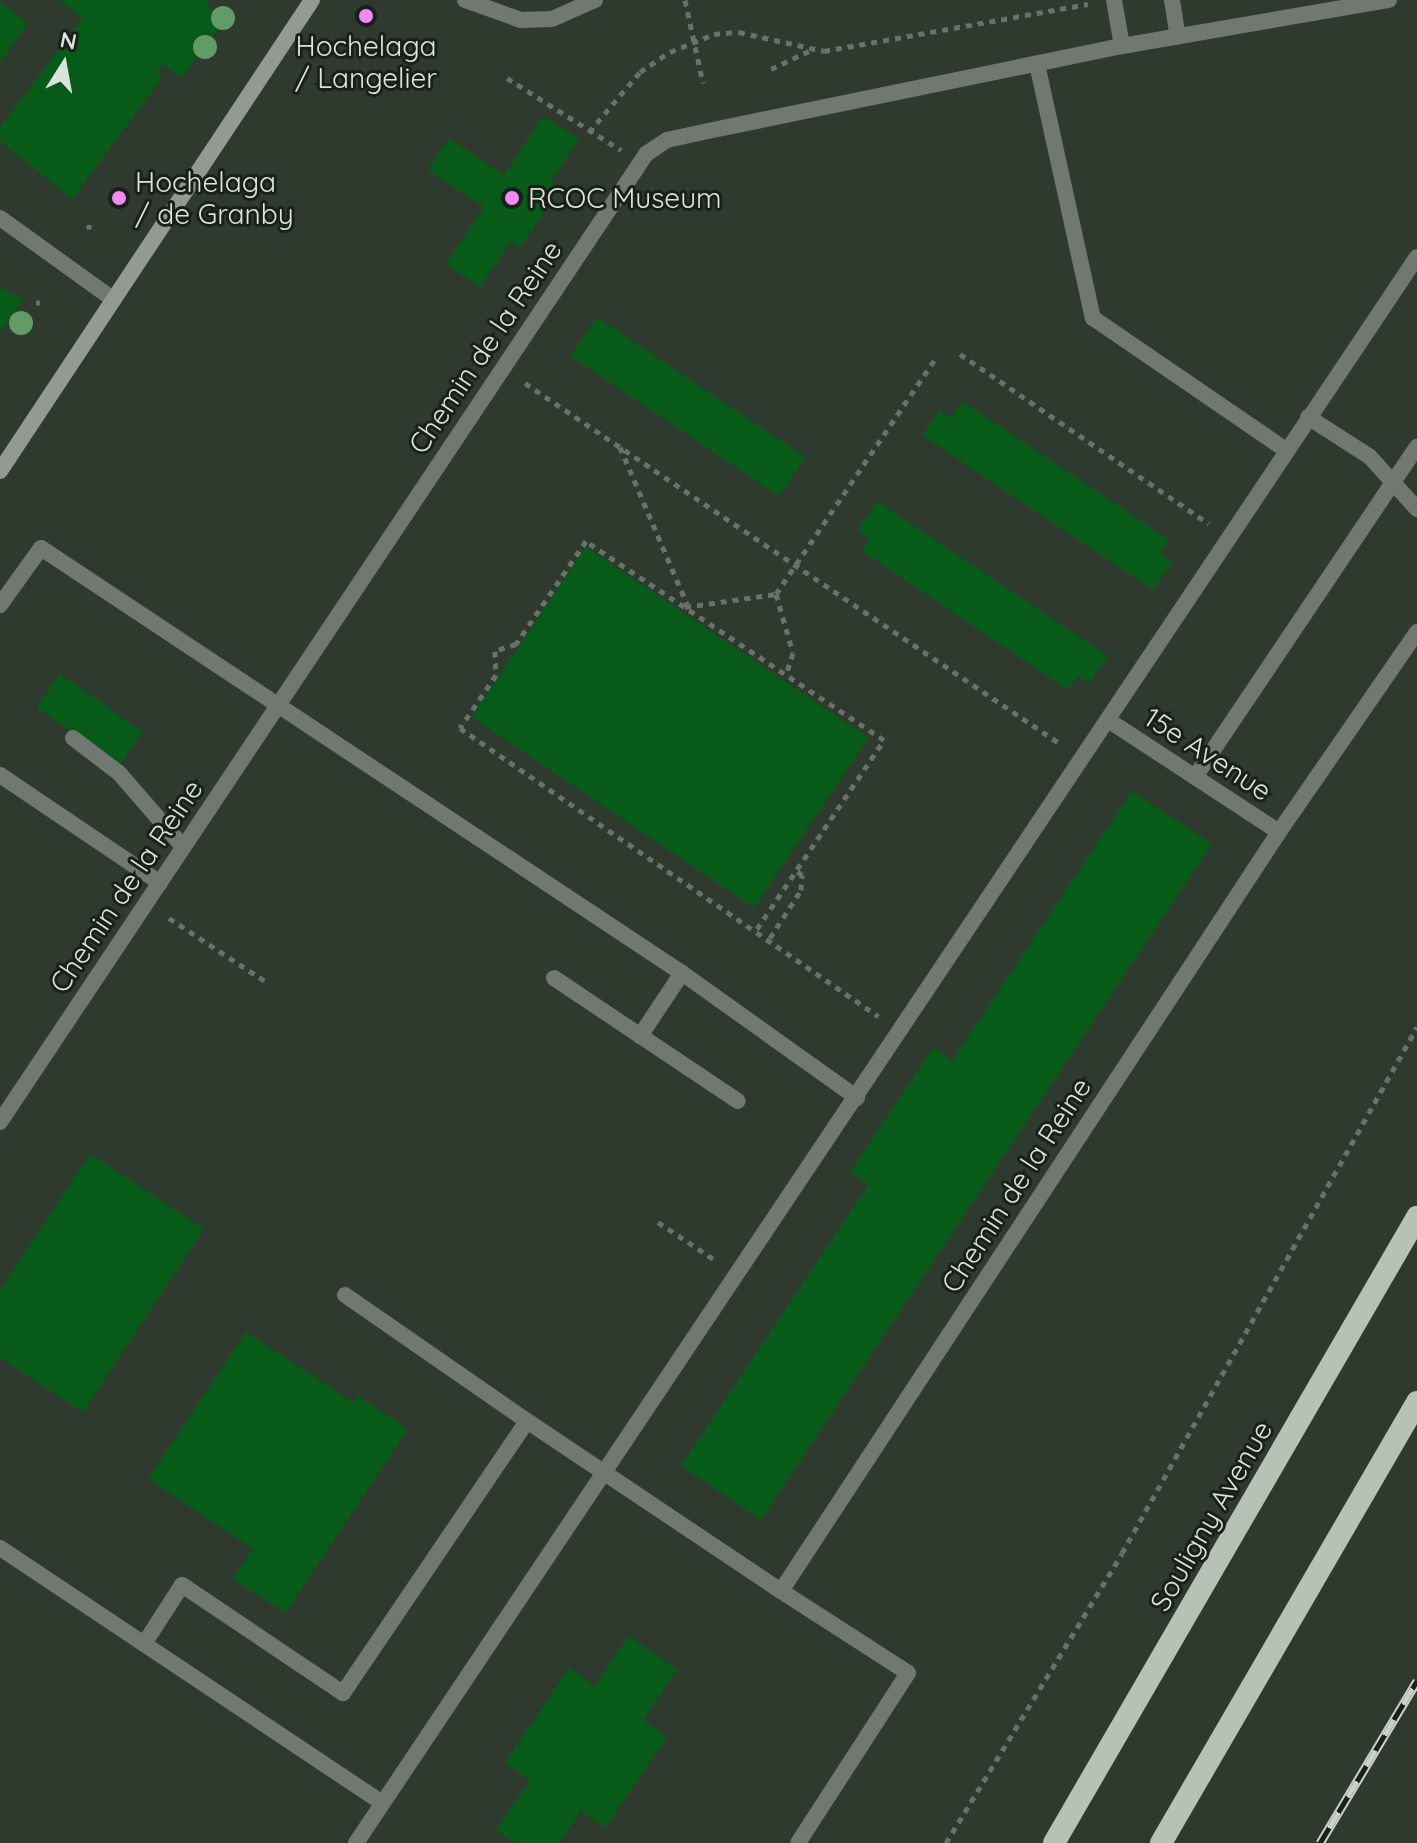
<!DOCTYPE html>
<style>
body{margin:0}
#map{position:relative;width:1417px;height:1843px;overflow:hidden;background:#2f3a2f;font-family:Quicksand,sans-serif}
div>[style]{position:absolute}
.building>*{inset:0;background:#075a18;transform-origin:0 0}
.path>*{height:5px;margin-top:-2.5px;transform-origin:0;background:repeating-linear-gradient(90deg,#687268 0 6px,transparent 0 12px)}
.service>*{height:16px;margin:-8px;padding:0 8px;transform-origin:8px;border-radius:8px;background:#717771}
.minor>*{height:16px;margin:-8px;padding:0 8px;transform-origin:8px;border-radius:8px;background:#717771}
.secondary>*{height:16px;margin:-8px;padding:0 8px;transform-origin:8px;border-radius:8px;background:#929a92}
.trunk>*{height:22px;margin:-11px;padding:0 11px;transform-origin:11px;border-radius:11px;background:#b6c2b6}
.rail>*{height:9px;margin-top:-4.5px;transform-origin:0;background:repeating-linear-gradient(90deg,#1a1f1a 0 18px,#cad1ca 0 36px);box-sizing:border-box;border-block:2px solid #cad1ca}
.trees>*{width:24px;height:24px;margin:-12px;border-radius:50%;background:#629b65}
.dots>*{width:22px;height:22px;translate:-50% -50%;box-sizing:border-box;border:4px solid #1a1f1a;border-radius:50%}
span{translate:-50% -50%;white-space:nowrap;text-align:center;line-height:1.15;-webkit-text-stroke:6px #1a1f1a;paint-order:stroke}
.poi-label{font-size:28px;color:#dce3dc}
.left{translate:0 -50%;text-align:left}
.street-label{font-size:28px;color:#dce3dc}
.north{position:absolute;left:24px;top:24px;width:80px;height:80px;-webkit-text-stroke:6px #1a1f1a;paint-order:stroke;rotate:11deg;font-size:22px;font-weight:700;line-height:32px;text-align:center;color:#dce3dc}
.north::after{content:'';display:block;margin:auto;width:28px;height:36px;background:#dce3dc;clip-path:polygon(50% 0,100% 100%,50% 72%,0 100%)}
</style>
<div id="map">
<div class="building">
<div style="clip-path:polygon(59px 0,210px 0,206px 6px,226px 19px,182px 78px,163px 64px,157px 72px,162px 78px,72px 199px,0 141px,0 127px,83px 18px)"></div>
<div style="clip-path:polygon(0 2px,28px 23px,0 62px)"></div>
<div style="clip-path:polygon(543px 116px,579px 139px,550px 183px,559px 190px,520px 248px,511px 241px,480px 287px,446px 264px,484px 207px,428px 170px,449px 138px,504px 175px)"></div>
<div style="clip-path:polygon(0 288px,24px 299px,0 332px)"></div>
<div style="left:597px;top:317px;width:251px;height:47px;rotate:34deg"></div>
<div style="clip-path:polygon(962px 401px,1169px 540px,1160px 554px,1172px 562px,1153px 590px,922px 435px,939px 411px,951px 418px)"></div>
<div style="clip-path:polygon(877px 501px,1108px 656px,1089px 683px,1078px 676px,1068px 690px,862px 551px,870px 539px,858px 530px)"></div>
<div style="left:586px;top:547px;width:341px;height:205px;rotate:34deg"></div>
<div style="left:60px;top:674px;width:101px;height:41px;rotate:35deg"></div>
<div style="clip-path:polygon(1132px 791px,1212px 844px,761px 1520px,681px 1466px,869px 1184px,850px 1172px,933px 1048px,952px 1061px)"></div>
<div style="clip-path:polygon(90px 1154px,204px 1229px,83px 1412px,0 1358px,0 1290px)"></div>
<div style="clip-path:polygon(246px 1332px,354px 1403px,358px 1396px,408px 1429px,285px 1613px,233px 1579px,253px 1549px,148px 1479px)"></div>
<div style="clip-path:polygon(628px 1636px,677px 1669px,643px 1720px,667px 1737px,605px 1828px,581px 1811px,560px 1843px,515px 1843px,496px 1830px,530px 1780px,505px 1763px,569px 1668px,595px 1686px)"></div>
</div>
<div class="path">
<div style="left:685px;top:0;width:85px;rotate:77.8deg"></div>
<div style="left:771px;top:69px;width:42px;rotate:-25.3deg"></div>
<div style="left:507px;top:78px;width:135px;rotate:32.3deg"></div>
<div style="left:589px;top:132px;width:79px;rotate:-49.6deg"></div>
<div style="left:640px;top:72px;width:36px;rotate:-34deg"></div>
<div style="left:670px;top:52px;width:48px;rotate:-22.2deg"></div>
<div style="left:714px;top:34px;width:25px;rotate:-5deg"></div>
<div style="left:739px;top:32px;width:87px;rotate:12.6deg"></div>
<div style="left:824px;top:51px;width:268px;rotate:-10.1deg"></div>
<div style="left:89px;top:224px;width:5px;rotate:90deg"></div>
<div style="left:36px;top:303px;width:4px;rotate:-14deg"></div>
<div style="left:960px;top:354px;width:301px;rotate:34.3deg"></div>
<div style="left:525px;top:383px;width:648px;rotate:33.98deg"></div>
<div style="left:620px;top:447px;width:171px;rotate:66.9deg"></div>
<div style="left:776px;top:594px;width:61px;rotate:73.9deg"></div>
<div style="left:793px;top:653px;width:22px;rotate:108deg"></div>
<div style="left:685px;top:607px;width:92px;rotate:-8.1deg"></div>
<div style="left:776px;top:594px;width:285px;rotate:-55.9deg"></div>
<div style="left:169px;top:918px;width:115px;rotate:33.3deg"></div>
<div style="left:757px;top:929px;width:228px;rotate:-56.1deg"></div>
<div style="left:884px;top:740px;width:358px;rotate:-146.3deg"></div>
<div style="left:586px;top:541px;width:125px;rotate:124.2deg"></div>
<div style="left:516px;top:644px;width:22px;rotate:162deg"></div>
<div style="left:495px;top:651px;width:24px;rotate:88deg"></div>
<div style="left:496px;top:675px;width:64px;rotate:124.2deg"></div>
<div style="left:460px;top:728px;width:508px;rotate:34.57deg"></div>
<div style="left:770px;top:938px;width:57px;rotate:-57.1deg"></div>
<div style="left:801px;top:890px;width:15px;rotate:-86deg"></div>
<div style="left:802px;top:875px;width:6px;rotate:-141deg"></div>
<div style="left:658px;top:1222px;width:69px;rotate:33.7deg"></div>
<div style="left:946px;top:1843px;width:339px;rotate:-58.7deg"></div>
<div style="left:1122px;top:1553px;width:603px;rotate:-60.71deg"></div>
</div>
<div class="service">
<div style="left:465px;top:0;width:59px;rotate:19.7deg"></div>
<div style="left:521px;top:20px;width:31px;rotate:-2deg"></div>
<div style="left:552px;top:19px;width:47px;rotate:-23.8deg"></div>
<div style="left:1114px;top:0;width:47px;rotate:80.1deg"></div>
<div style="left:1172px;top:0;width:37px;rotate:81deg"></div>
<div style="left:1037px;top:64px;width:260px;rotate:77.6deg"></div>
<div style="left:1093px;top:318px;width:234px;rotate:34.4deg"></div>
<div style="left:1308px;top:417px;width:74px;rotate:32.8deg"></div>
<div style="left:1370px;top:457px;width:70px;rotate:47.9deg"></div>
<div style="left:0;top:605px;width:70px;rotate:-54.3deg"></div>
<div style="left:41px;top:548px;width:769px;rotate:33.55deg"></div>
<div style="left:682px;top:973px;width:215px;rotate:35.5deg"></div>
<div style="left:1108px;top:720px;width:204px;rotate:33.2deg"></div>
<div style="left:73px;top:738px;width:58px;rotate:37.3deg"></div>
<div style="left:119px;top:773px;width:98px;rotate:49.1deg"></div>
<div style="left:0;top:775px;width:193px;rotate:34deg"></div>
<div style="left:1195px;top:777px;width:398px;rotate:-56.1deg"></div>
<div style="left:554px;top:978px;width:221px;rotate:33.8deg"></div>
<div style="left:640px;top:1036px;width:76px;rotate:-56.3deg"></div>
<div style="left:0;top:1122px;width:1164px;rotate:-56.28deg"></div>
<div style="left:646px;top:154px;width:25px;rotate:-34deg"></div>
<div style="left:667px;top:140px;width:42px;rotate:-12.4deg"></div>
<div style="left:708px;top:131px;width:423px;rotate:-11.6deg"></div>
<div style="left:1122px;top:46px;width:271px;rotate:-9.8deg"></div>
<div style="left:345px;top:1295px;width:221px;rotate:34.7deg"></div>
<div style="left:0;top:1548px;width:459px;rotate:33.7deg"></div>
<div style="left:781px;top:1591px;width:151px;rotate:32.8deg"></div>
<div style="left:908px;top:1673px;width:202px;rotate:122.9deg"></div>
<div style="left:144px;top:1644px;width:70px;rotate:-57.2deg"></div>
<div style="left:182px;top:1585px;width:194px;rotate:33.9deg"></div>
<div style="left:343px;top:1693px;width:328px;rotate:-55.9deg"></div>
<div style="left:527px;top:1421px;width:306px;rotate:33.8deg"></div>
<div style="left:781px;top:1591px;width:908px;rotate:-56.73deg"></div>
<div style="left:1279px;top:832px;width:243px;rotate:-55.4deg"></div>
<div style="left:356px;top:1843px;width:1908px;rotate:-56.22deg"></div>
</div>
<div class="minor">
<div style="left:0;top:218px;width:140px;rotate:35.7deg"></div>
</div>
<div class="secondary">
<div style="left:0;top:471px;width:565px;rotate:-56.48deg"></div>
</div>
<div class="trunk">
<div style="left:1054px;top:1843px;width:724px;rotate:-59.89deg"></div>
<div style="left:1161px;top:1843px;width:510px;rotate:-59.86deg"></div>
</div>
<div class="rail">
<div style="left:1320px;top:1843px;width:189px;rotate:-59.1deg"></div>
</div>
<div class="trees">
<div style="left:223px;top:18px"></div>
<div style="left:205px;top:47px"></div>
<div style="left:21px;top:323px"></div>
</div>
<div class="dots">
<div style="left:366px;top:16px;background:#f08bf6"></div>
<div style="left:119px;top:198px;background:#f08bf6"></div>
<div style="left:512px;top:198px;background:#f08bf6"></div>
</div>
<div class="poi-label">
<span style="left:366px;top:62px">Hochelaga<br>/ Langelier</span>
<span class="left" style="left:135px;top:198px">Hochelaga<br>/ de Granby</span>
<span class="left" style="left:528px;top:198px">RCOC Museum</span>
</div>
<div class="street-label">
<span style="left:485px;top:347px;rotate:-56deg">Chemin de la Reine</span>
<span style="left:1208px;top:754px;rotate:33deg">15e Avenue</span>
<span style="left:126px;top:886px;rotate:-56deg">Chemin de la Reine</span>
<span style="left:1016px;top:1185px;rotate:-57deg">Chemin de la Reine</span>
<span style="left:1211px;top:1516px;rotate:-60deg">Souligny Avenue</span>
</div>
<div class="north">N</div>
</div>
